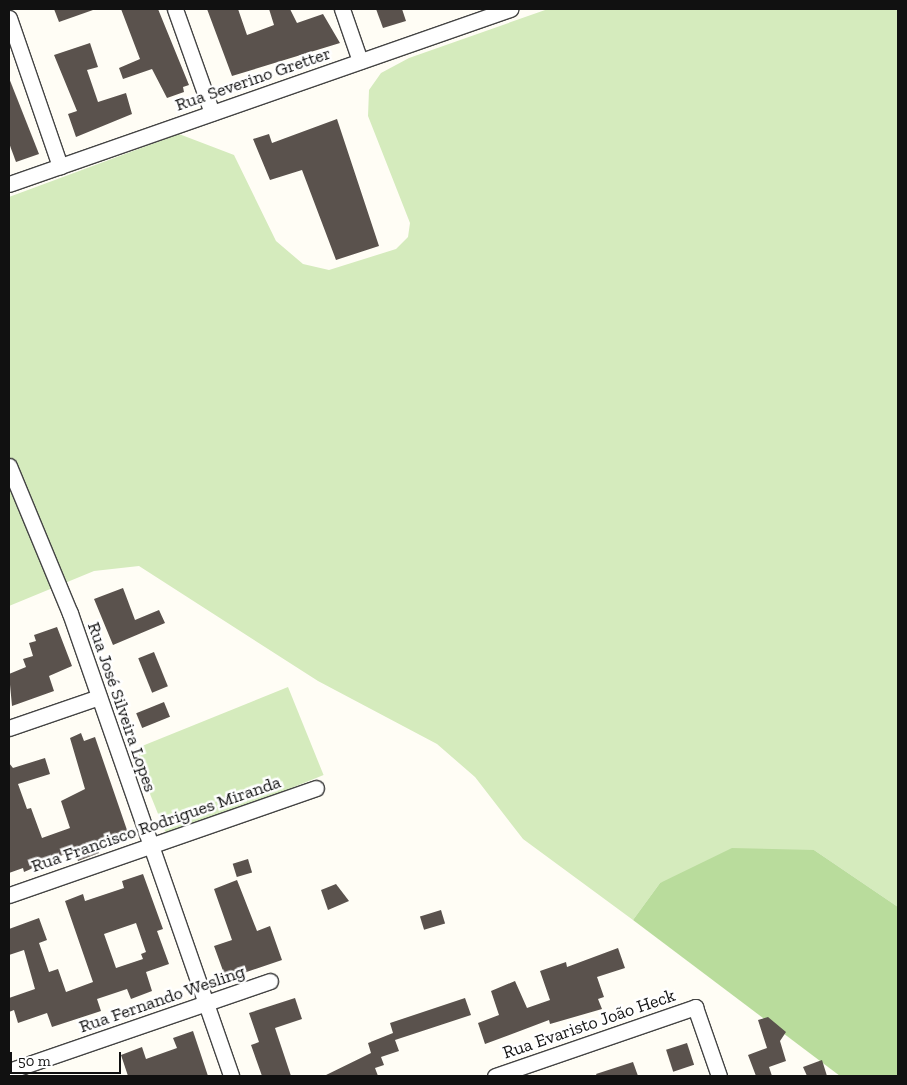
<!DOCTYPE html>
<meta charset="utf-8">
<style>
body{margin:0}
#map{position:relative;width:907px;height:1085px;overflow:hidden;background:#fffdf5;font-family:"Zilla Slab",serif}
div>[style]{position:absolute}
.green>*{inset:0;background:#d5ebbd;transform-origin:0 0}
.forest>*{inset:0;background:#b9dc9c}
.building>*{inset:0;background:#5a524d;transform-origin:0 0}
.roads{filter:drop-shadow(1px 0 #444) drop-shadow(-1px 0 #444) drop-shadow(0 1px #444) drop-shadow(0 -1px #444)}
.minor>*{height:15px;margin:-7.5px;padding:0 7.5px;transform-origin:7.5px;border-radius:7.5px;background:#fff}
span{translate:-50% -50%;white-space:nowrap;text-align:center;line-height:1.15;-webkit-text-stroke:5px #fff;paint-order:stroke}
.street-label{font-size:18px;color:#111}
.frame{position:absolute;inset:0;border:10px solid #111;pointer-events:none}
.scale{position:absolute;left:10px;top:1052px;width:111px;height:22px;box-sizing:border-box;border:2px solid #111;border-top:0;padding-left:6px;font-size:15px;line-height:18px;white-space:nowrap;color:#111;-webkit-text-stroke:4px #fff;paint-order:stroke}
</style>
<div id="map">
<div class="green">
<div style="clip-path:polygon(548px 9px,898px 9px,898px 907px,814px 850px,660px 883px,633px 920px,523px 839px,475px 777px,437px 744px,318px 681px,139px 566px,94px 571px,9px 606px,9px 197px,179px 134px,234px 155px,276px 241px,303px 264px,329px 270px,396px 249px,408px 237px,410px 223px,368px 116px,369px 90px,381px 73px,409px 58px)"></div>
<div style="left:288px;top:687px;width:95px;height:168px;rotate:68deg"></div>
</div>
<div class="forest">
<div style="clip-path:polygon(732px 848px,814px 850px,898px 907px,898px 1076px,840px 1076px,633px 920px,660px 883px)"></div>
</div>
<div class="building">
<div style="clip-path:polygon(54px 9px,92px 9px,93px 10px,59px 22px)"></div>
<div style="clip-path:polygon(121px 9px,158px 9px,189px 85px,183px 87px,184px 92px,167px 98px,152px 69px,123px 79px,119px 68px,140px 59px)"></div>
<div style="clip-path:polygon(207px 9px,238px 9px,247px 35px,274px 25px,269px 9px,290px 9px,297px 23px,323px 14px,340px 43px,232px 76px)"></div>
<div style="clip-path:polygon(376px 9px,402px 9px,406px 21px,383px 28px)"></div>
<div style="clip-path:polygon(90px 43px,98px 67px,87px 70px,98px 102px,126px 93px,132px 114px,76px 137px,68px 114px,77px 111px,54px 55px)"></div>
<div style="clip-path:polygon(9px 78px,39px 154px,16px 162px,9px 143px)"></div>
<div style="clip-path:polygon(337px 119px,379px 246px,336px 260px,302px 170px,270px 180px,253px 139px,269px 134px,272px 143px)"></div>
<div style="clip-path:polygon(123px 588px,135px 620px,159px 610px,165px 623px,113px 645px,94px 599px)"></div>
<div style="clip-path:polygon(57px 627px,72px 666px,49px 676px,54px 691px,12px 706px,9px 674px,26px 667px,23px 659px,33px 656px,29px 643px,36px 641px,34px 635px)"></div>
<div style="left:154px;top:652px;width:37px;height:17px;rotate:68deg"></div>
<div style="left:164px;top:702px;width:16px;height:30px;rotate:68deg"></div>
<div style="clip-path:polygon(81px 733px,84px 741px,95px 737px,128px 833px,98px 848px,99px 853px,78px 861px,74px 850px,24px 872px,23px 868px,9px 873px,9px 763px,13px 768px,45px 758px,50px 774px,18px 784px,27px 809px,31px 808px,42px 838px,70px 828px,61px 801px,85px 789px,70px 738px)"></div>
<div style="left:248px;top:859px;width:14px;height:16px;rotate:73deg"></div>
<div style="clip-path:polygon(evenodd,143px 874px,163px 929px,157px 931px,169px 964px,146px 972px,152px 991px,131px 999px,127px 989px,97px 999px,101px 1011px,52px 1027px,47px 1013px,18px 1023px,14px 1010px,9px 1012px,9px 998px,35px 989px,24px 950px,9px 955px,9px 929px,39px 918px,47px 940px,39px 943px,49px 972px,58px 969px,66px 992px,93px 982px,65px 901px,83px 894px,85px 901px,124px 888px,122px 881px,143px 874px,136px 923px,146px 952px,141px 954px,143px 959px,116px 968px,104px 934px,136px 923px)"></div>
<div style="clip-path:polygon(237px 880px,257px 931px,270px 926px,282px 960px,226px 979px,214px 946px,232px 940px,214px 889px)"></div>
<div style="clip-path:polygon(336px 884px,349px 901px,328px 910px,321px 890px)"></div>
<div style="left:441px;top:910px;width:14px;height:22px;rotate:73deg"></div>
<div style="clip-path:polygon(618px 948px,625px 968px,597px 977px,604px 997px,598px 999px,602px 1009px,550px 1024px,549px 1020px,485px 1044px,478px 1023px,499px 1015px,491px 991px,515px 981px,527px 1008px,550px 1000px,540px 971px,566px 962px,567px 967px)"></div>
<div style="clip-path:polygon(295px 998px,302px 1019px,275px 1028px,291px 1076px,262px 1076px,251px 1045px,259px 1042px,249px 1013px)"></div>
<div style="clip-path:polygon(465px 998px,471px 1015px,395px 1040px,399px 1051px,381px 1057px,384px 1065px,375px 1068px,378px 1076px,324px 1076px,371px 1053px,368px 1043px,393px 1033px,390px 1023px)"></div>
<div style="clip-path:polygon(768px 1017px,786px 1032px,780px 1041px,786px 1061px,769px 1067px,772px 1076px,756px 1076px,748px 1055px,767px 1048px,758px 1020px)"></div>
<div style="clip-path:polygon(193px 1031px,208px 1076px,128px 1076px,121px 1055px,142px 1047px,146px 1059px,177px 1048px,173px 1038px)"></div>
<div style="left:687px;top:1043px;width:23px;height:22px;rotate:72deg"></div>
<div style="clip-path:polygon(822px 1060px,827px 1076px,807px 1076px,803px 1067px)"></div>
<div style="clip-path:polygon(633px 1062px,638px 1076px,597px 1076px,596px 1074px)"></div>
</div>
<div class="roads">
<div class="minor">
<div style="left:175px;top:9px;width:110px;rotate:70.4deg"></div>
<div style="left:342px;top:9px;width:55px;rotate:70.9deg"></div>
<div style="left:9px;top:18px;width:157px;rotate:71deg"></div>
<div style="left:9px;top:184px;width:531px;rotate:-19.25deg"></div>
<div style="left:9px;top:466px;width:159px;rotate:67.5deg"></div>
<div style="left:70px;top:613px;width:490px;rotate:70.8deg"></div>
<div style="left:9px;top:728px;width:95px;rotate:-19deg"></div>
<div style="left:9px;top:895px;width:325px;rotate:-19.2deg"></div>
<div style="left:9px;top:1071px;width:276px;rotate:-19deg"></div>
<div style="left:495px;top:1076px;width:212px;rotate:-19deg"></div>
<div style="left:695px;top:1007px;width:73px;rotate:70.8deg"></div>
</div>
</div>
<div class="street-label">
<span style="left:253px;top:79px;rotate:-19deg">Rua Severino Gretter</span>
<span style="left:122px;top:707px;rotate:71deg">Rua José Silveira Lopes</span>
<span style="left:156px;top:824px;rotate:-19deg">Rua Francisco Rodrigues Miranda</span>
<span style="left:162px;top:999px;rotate:-19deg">Rua Fernando Wesling</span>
<span style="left:589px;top:1024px;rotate:-19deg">Rua Evaristo João Heck</span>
</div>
<div class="frame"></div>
<div class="scale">50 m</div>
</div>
